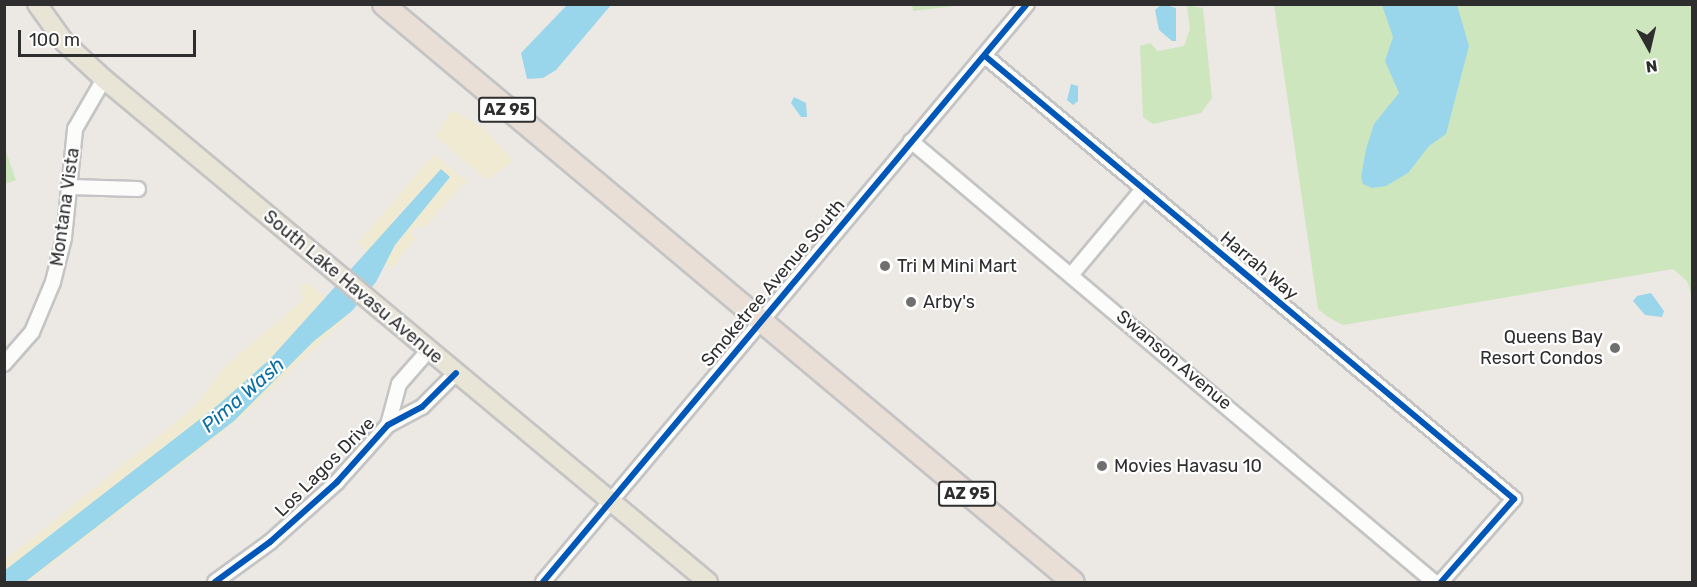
<!DOCTYPE html>
<style>
body{margin:0}
#map{position:relative;width:1697px;height:587px;overflow:hidden;background:#ece8e4;font-family:Rubik,sans-serif}
div>[style]{position:absolute}
.green>*{inset:0;background:#cee6be}
.sand>*{inset:0;background:#f0ead3}
.water>*{inset:0;background:#99d6ec}
.roads{filter:drop-shadow(2px 0 #c5c4c5) drop-shadow(-2px 0 #c5c4c5) drop-shadow(0 2px #c5c4c5) drop-shadow(0 -2px #c5c4c5)}
.minor>*{height:14px;margin:-7px;padding:0 7px;transform-origin:7px;border-radius:7px;background:#fcfcfb}
.major>*{height:18px;margin:-9px;padding:0 9px;transform-origin:9px;border-radius:9px;background:#e8e4d6}
.highway>*{height:21px;margin:-10.5px;padding:0 10.5px;transform-origin:10.5px;border-radius:10.5px;background:#eadfd6}
.cycleway>*{height:6px;margin:-3px;padding:0 3px;transform-origin:3px;border-radius:3px;background:#0057b8}
.dots>*{width:16px;height:16px;translate:-50% -50%;box-sizing:border-box;border:3px solid #fff;border-radius:50%}
span{translate:-50% -50%;white-space:nowrap;text-align:center;line-height:1.15;-webkit-text-stroke:4.5px #fff;paint-order:stroke}
.shield-label span{padding:2px 4px;background:#fff;border:2px solid;border-radius:4px;-webkit-text-stroke-width:0}
.shield-label{font-size:16px;color:#2e2e2e;font-weight:700}
.street-label{font-size:18px;color:#2e2e2e}
.poi-label{font-size:18px;color:#2e2e2e}
.left{translate:0 -50%;text-align:left}
.right{translate:-100% -50%;text-align:right}
.water-label{font-size:20px;color:#0d6fa3;font-style:italic}
.frame{position:absolute;inset:0;border:6px solid #2e2e2e;pointer-events:none}
.north{position:absolute;left:1619px;top:18px;width:60px;height:60px;-webkit-text-stroke:4px #fff;paint-order:stroke;rotate:172deg;font-size:16px;font-weight:700;line-height:24px;text-align:center;color:#2e2e2e}
.north::after{content:'';display:block;margin:auto;width:21px;height:27px;background:#2e2e2e;clip-path:polygon(50% 0,100% 100%,50% 72%,0 100%)}
.scale{position:absolute;left:18px;top:30px;width:178px;height:27px;box-sizing:border-box;border:3px solid #2e2e2e;border-top:0;padding-left:8px;font-size:18px;line-height:21px;white-space:nowrap;color:#2e2e2e;-webkit-text-stroke:4px #fff;paint-order:stroke}
</style>
<div id="map">
<div class="green">
<div style="clip-path:polygon(912px 4px,963px 4px,963px 5px,913px 11px)"></div>
<div style="clip-path:polygon(1187px 5px,1203px 8px,1212px 98px,1201px 113px,1153px 124px,1143px 117px,1140px 46px,1150px 43px,1158px 51px,1184px 46px,1190px 29px)"></div>
<div style="clip-path:polygon(1274px 5px,1692px 5px,1692px 296px,1687px 281px,1673px 269px,1343px 325px,1328px 317px,1318px 309px)"></div>
<div style="clip-path:polygon(4px 146px,16px 180px,5px 184px,4px 184px)"></div>
</div>
<div class="sand">
<div style="clip-path:polygon(452px 110px,482px 127px,514px 161px,486px 180px,435px 136px)"></div>
<div style="clip-path:polygon(434px 154px,469px 183px,462px 185px,423px 229px,417px 225px,412px 233px,415px 239px,390px 271px,388px 263px,375px 276px,364px 248px,358px 243px)"></div>
<div style="clip-path:polygon(309px 283px,348px 317px,243px 416px,195px 454px,29px 582px,5px 582px,5px 560px,182px 417px,201px 399px,224px 367px,303px 300px,301px 285px)"></div>
</div>
<div class="water">
<div style="clip-path:polygon(1162px 4px,1176px 8px,1176px 41px,1172px 41px,1159px 30px,1155px 10px)"></div>
<div style="clip-path:polygon(567px 5px,611px 5px,556px 70px,543px 78px,527px 79px,521px 53px)"></div>
<div style="clip-path:polygon(1382px 5px,1457px 5px,1469px 46px,1446px 134px,1429px 146px,1408px 173px,1386px 186px,1372px 188px,1363px 184px,1361px 177px,1366px 149px,1374px 124px,1399px 93px,1385px 61px,1393px 37px)"></div>
<div style="clip-path:polygon(1071px 84px,1078px 86px,1078px 101px,1073px 105px,1067px 100px)"></div>
<div style="clip-path:polygon(794px 97px,806px 103px,807px 117px,801px 117px,791px 103px)"></div>
<div style="clip-path:polygon(441px 169px,450px 177px,395px 245px,376px 282px,352px 311px,314px 341px,234px 421px,25px 582px,5px 582px,4px 571px,218px 405px,270px 359px)"></div>
<div style="clip-path:polygon(1651px 293px,1664px 311px,1662px 317px,1645px 315px,1633px 301px,1637px 296px)"></div>
</div>
<div class="roads">
<div class="minor">
<div style="left:985px;top:56px;width:690px;rotate:39.94deg"></div>
<div style="left:1514px;top:499px;width:111px;rotate:131.3deg"></div>
<div style="left:911px;top:141px;width:684px;rotate:40.14deg"></div>
<div style="left:69px;top:187px;width:69px;rotate:1.7deg"></div>
<div style="left:1072px;top:274px;width:111px;rotate:-50.1deg"></div>
<div style="left:4px;top:364px;width:43px;rotate:-48.8deg"></div>
<div style="left:32px;top:332px;width:54px;rotate:-67.2deg"></div>
<div style="left:53px;top:282px;width:45px;rotate:-76deg"></div>
<div style="left:64px;top:238px;width:110px;rotate:-84.2deg"></div>
<div style="left:75px;top:129px;width:58px;rotate:-59.9deg"></div>
<div style="left:388px;top:425px;width:42px;rotate:-75deg"></div>
<div style="left:399px;top:384px;width:45px;rotate:-48.6deg"></div>
<div style="left:215px;top:582px;width:68px;rotate:-36deg"></div>
<div style="left:270px;top:542px;width:90px;rotate:-41.8deg"></div>
<div style="left:337px;top:482px;width:76px;rotate:-48.2deg"></div>
<div style="left:388px;top:425px;width:38px;rotate:-28deg"></div>
<div style="left:422px;top:407px;width:48px;rotate:-45deg"></div>
<div style="left:543px;top:582px;width:754px;rotate:-50.06deg"></div>
</div>
<div class="major">
<div style="left:37px;top:4px;width:48px;rotate:54.3deg"></div>
<div style="left:65px;top:43px;width:53px;rotate:42.7deg"></div>
<div style="left:104px;top:79px;width:786px;rotate:39.79deg"></div>
</div>
<div class="highway">
<div style="left:383px;top:4px;width:900px;rotate:39.95deg"></div>
</div>
</div>
<div class="cycleway">
<div style="left:985px;top:56px;width:690px;rotate:39.94deg"></div>
<div style="left:1514px;top:499px;width:111px;rotate:131.3deg"></div>
<div style="left:215px;top:582px;width:68px;rotate:-36deg"></div>
<div style="left:270px;top:542px;width:90px;rotate:-41.8deg"></div>
<div style="left:337px;top:482px;width:76px;rotate:-48.2deg"></div>
<div style="left:388px;top:425px;width:38px;rotate:-28deg"></div>
<div style="left:422px;top:407px;width:48px;rotate:-45deg"></div>
<div style="left:543px;top:582px;width:754px;rotate:-50.06deg"></div>
</div>
<div class="dots">
<div style="left:885px;top:266px;background:#706f6e"></div>
<div style="left:911px;top:302px;background:#706f6e"></div>
<div style="left:1615px;top:348px;background:#706f6e"></div>
<div style="left:1102px;top:466px;background:#706f6e"></div>
</div>
<div class="shield-label">
<span style="left:507px;top:110px">AZ 95</span>
<span style="left:967px;top:494px">AZ 95</span>
</div>
<div class="street-label">
<span style="left:65px;top:207px;rotate:-82deg">Montana Vista</span>
<span style="left:1259px;top:266px;rotate:40deg">Harrah Way</span>
<span style="left:773px;top:283px;rotate:-50deg">Smoketree Avenue South</span>
<span style="left:353px;top:287px;rotate:40deg">South Lake Havasu Avenue</span>
<span style="left:1174px;top:360px;rotate:40deg">Swanson Avenue</span>
<span style="left:325px;top:467px;rotate:-45deg">Los Lagos Drive</span>
</div>
<div class="poi-label">
<span class="left" style="left:897px;top:266px">Tri M Mini Mart</span>
<span class="left" style="left:923px;top:302px">Arby's</span>
<span class="right" style="left:1603px;top:348px">Queens Bay<br>Resort Condos</span>
<span class="left" style="left:1114px;top:466px">Movies Havasu 10</span>
</div>
<div class="water-label">
<span style="left:243px;top:395px;rotate:-41deg">Pima Wash</span>
</div>
<div class="frame"></div>
<div class="north">N</div>
<div class="scale">100 m</div>
</div>
